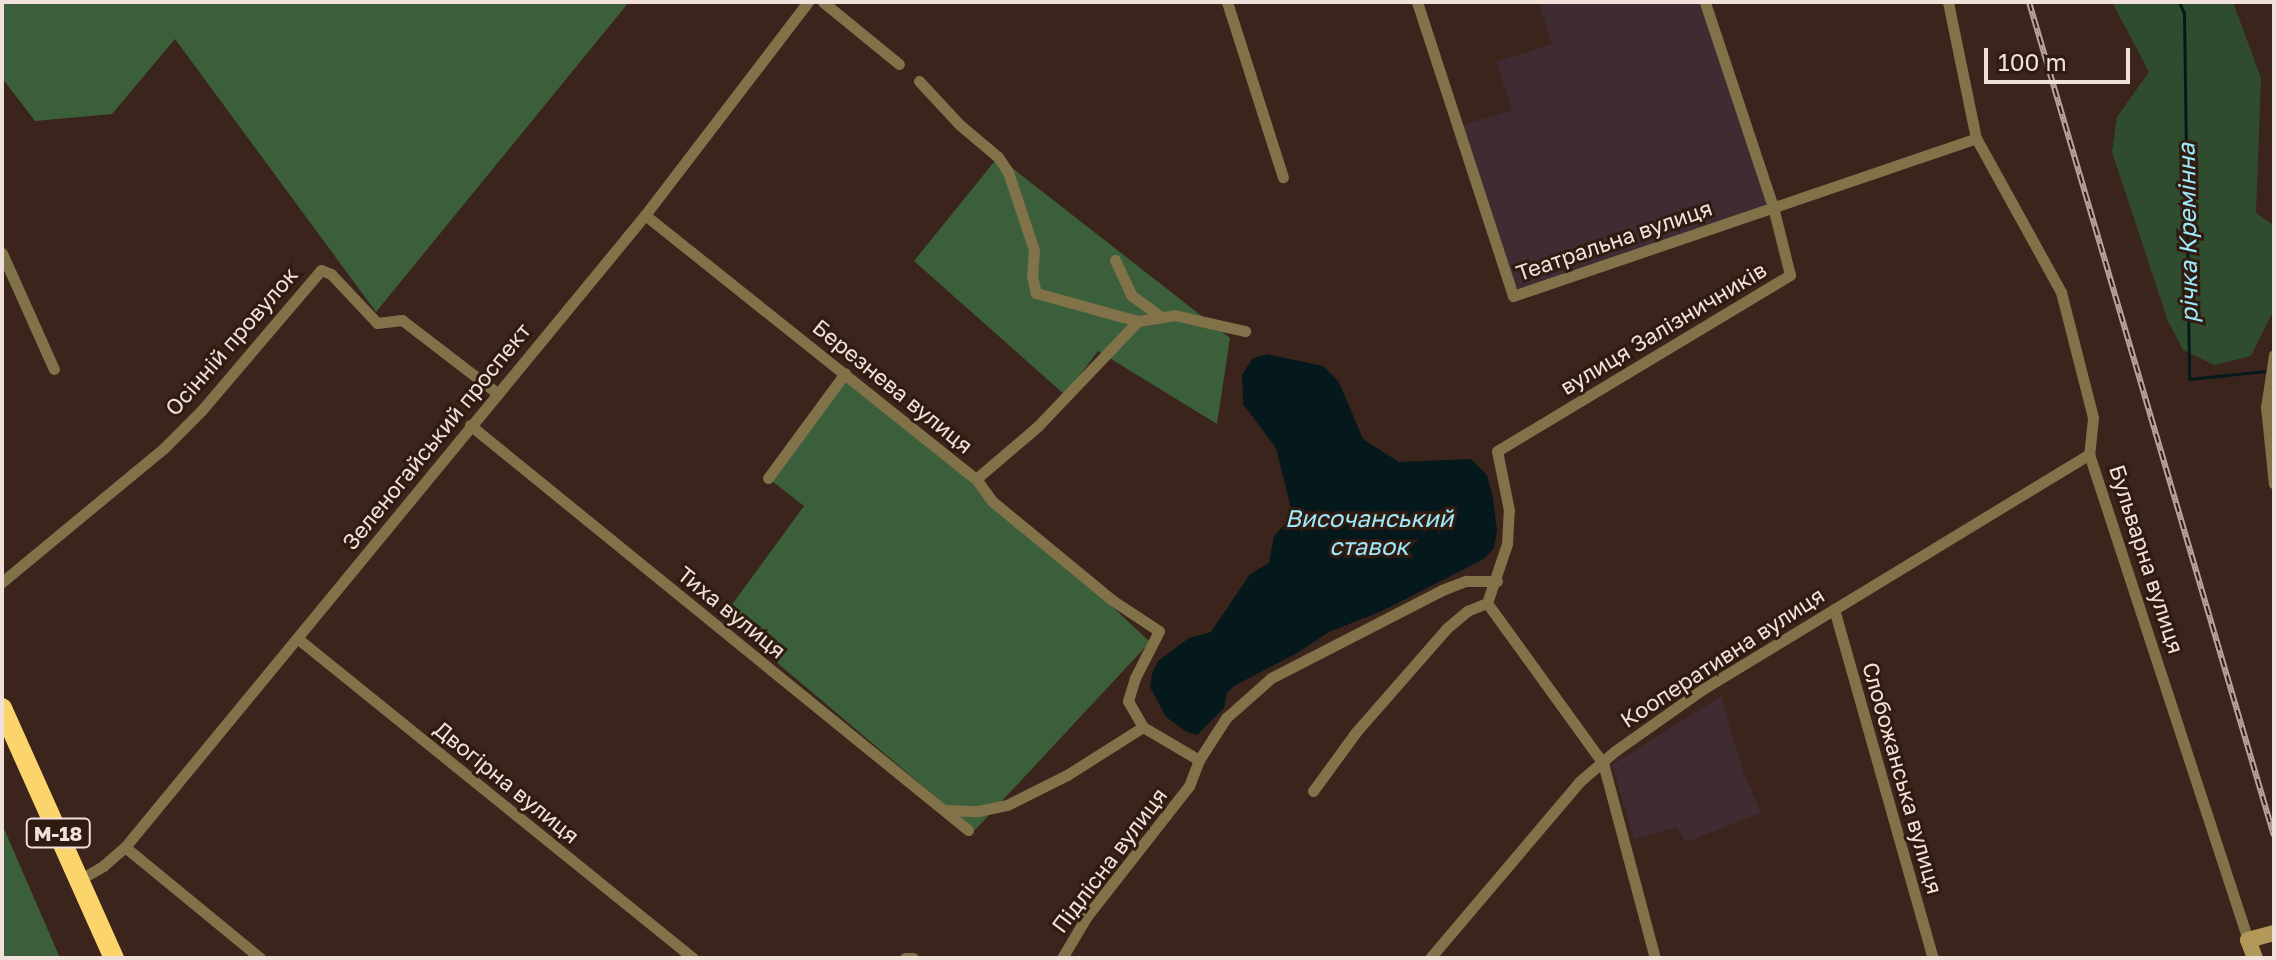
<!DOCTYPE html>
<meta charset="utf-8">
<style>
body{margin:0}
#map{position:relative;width:2276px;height:960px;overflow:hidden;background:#3b241b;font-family:"Golos Text",sans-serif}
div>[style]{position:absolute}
.education>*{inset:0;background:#3f2c33}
.green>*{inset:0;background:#304c2f}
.forest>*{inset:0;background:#3c5f3b}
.water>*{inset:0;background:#05191d}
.stream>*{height:3px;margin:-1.5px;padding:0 1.5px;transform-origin:1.5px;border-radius:1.5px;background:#05191d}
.street>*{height:11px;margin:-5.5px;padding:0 5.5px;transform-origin:5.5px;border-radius:5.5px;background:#81724a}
.secondary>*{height:16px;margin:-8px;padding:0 8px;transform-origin:8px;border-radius:8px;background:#b29959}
.highway>*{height:20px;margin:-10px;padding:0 10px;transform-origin:10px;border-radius:10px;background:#fbd46b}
.rail>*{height:6px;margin-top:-3px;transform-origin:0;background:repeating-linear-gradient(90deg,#301b11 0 9px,#b6a39c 0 18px);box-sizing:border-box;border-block:2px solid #b6a39c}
span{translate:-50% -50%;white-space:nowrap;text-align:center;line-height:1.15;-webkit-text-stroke:6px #301b11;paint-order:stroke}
.shield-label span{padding:2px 6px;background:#301b11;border:2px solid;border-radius:6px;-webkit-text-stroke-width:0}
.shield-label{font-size:20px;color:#f1e1db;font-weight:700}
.street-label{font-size:22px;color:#f1e1db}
.water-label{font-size:24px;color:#9ce9fc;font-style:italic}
.frame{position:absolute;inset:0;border:4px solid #f1e1db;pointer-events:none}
.scale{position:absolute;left:1984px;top:48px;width:146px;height:36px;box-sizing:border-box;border:4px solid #f1e1db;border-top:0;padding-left:10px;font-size:24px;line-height:28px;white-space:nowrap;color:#f1e1db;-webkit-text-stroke:6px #301b11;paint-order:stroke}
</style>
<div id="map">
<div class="education">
<div style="clip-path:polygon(1539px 2px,1702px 2px,1769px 206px,1515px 291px,1461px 126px,1512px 110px,1496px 62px,1552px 44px)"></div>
<div style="clip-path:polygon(1721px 696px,1742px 768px,1761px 813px,1686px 842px,1677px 827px,1634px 839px,1612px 765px)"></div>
</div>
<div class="green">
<div style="clip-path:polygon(2112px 2px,2233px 2px,2261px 78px,2256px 213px,2274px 226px,2274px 310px,2251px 356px,2214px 365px,2183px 350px,2168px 321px,2112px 152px,2117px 117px,2149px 72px)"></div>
</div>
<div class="forest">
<div style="clip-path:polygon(2px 2px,629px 2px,376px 312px,175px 39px,112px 114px,35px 121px,2px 78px)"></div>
<div style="clip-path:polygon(998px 157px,1230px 338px,1217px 424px,1098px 351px,1065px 395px,914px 261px)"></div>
<div style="clip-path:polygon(845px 373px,976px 479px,1150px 642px,975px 830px,723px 617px,804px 506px,768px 478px)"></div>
<div style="clip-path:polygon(2px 824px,60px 958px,2px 958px)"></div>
</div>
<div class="water">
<div style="clip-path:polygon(1267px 354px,1323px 366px,1339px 382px,1363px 439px,1399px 462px,1471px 459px,1487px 475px,1493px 498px,1497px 531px,1494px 548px,1484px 559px,1382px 611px,1329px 632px,1299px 652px,1234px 686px,1227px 693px,1224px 708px,1197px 735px,1187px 732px,1166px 717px,1150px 687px,1152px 673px,1159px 660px,1189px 638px,1211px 632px,1250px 574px,1269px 563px,1274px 536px,1293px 516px,1276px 448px,1243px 404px,1242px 375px,1252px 359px)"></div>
</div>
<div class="stream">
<div style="left:2179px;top:2px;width:12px;rotate:66deg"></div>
<div style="left:2184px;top:13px;width:366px;rotate:89.2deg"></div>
<div style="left:2189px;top:379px;width:77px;rotate:-5.9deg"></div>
</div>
<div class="street">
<div style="left:823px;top:2px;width:98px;rotate:39.2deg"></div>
<div style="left:1227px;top:2px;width:184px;rotate:72.3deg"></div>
<div style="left:1417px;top:2px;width:309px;rotate:71.9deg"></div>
<div style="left:1513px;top:296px;width:489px;rotate:-18.8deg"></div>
<div style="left:1948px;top:2px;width:139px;rotate:78.4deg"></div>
<div style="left:1976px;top:138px;width:176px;rotate:61.1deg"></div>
<div style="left:2061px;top:292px;width:130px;rotate:75.7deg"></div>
<div style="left:2093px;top:418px;width:36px;rotate:96deg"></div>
<div style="left:2089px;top:454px;width:511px;rotate:71.88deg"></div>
<div style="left:919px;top:81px;width:60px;rotate:47deg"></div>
<div style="left:960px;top:125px;width:50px;rotate:40.1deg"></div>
<div style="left:998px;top:157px;width:18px;rotate:56deg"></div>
<div style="left:1008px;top:172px;width:82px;rotate:71.6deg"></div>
<div style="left:1034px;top:250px;width:26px;rotate:94deg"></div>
<div style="left:1032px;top:276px;width:17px;rotate:77deg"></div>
<div style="left:1036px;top:293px;width:106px;rotate:15.4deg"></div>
<div style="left:1138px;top:321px;width:36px;rotate:-9deg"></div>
<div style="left:1174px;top:315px;width:73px;rotate:12.7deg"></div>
<div style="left:645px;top:215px;width:423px;rotate:38.6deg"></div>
<div style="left:976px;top:479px;width:82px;rotate:-40.5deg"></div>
<div style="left:1038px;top:426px;width:145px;rotate:-46.4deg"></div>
<div style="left:2px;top:253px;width:127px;rotate:65.9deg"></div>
<div style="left:1115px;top:260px;width:38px;rotate:65deg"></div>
<div style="left:1131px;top:295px;width:36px;rotate:36deg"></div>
<div style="left:2274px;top:355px;width:53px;rotate:98.7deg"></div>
<div style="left:2266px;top:407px;width:77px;rotate:84.1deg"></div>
<div style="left:470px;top:425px;width:642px;rotate:39.12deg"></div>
<div style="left:768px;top:478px;width:130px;rotate:-53.7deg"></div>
<div style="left:976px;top:479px;width:27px;rotate:54deg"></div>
<div style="left:992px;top:501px;width:156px;rotate:39.5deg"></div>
<div style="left:1112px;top:600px;width:56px;rotate:33.4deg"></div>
<div style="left:1159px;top:631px;width:53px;rotate:117.1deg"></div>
<div style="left:1135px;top:678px;width:24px;rotate:107deg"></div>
<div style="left:1128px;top:701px;width:30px;rotate:60deg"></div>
<div style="left:1143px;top:727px;width:65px;rotate:30.5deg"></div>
<div style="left:2px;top:582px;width:210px;rotate:-39.6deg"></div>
<div style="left:164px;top:448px;width:52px;rotate:-45deg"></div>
<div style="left:201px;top:411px;width:185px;rotate:-49.6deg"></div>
<div style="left:321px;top:270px;width:11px;rotate:22deg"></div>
<div style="left:331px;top:274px;width:67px;rotate:46.8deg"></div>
<div style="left:377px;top:323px;width:25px;rotate:-7deg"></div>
<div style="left:402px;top:320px;width:118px;rotate:37.5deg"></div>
<div style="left:1487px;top:603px;width:198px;rotate:54.1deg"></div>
<div style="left:1603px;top:763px;width:202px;rotate:75.1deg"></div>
<div style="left:1834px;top:609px;width:363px;rotate:74.2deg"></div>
<div style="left:297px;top:638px;width:509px;rotate:38.94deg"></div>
<div style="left:1313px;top:791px;width:73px;rotate:-53.9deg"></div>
<div style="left:1356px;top:732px;width:138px;rotate:-48.8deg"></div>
<div style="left:1447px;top:628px;width:26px;rotate:-40deg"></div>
<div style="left:1467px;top:611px;width:22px;rotate:-22deg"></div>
<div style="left:1487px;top:603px;width:62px;rotate:-71.3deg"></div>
<div style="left:1507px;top:544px;width:34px;rotate:-87deg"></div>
<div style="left:1509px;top:510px;width:60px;rotate:-101.5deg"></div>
<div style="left:1497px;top:451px;width:342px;rotate:-31deg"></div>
<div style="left:1790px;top:275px;width:70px;rotate:-104deg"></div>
<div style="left:1773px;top:207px;width:216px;rotate:-108.4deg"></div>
<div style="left:945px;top:810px;width:33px;rotate:2deg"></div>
<div style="left:978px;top:811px;width:30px;rotate:-12deg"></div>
<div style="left:1007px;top:805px;width:67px;rotate:-26.6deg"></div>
<div style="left:1067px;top:775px;width:90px;rotate:-32.3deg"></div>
<div style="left:125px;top:847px;width:175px;rotate:39.4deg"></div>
<div style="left:79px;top:880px;width:28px;rotate:-30deg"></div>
<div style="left:103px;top:866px;width:29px;rotate:-41deg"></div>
<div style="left:125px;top:847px;width:818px;rotate:-50.55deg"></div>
<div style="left:645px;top:215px;width:268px;rotate:-52.6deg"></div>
<div style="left:905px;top:958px;width:8px"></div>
<div style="left:1062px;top:958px;width:49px;rotate:-59.2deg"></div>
<div style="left:1087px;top:916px;width:165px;rotate:-51.9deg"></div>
<div style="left:1189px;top:786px;width:28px;rotate:-69deg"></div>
<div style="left:1199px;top:760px;width:50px;rotate:-57.3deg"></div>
<div style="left:1226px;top:718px;width:60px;rotate:-41.6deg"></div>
<div style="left:1271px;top:678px;width:192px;rotate:-27.2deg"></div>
<div style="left:1442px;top:590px;width:26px;rotate:-21deg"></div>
<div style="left:1466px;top:581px;width:31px"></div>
<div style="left:1430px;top:958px;width:231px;rotate:-49.7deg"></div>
<div style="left:1579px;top:782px;width:48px;rotate:-40.7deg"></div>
<div style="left:1615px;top:751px;width:108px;rotate:-35.2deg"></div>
<div style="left:1703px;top:689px;width:452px;rotate:-31.3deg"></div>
</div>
<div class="secondary">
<div style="left:2255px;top:958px;width:19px;rotate:-111deg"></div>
<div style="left:2248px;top:940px;width:27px;rotate:-15deg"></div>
</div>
<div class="highway">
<div style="left:2px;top:708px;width:274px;rotate:65.9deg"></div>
</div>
<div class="rail">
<div style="left:2029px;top:2px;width:869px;rotate:73.63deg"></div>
</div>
<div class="shield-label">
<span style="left:58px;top:833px">М-18</span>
</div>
<div class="street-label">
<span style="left:1614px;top:240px;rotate:-19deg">Театральна вулиця</span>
<span style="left:1663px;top:328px;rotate:-31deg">вулиця Залізничників</span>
<span style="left:231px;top:341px;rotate:-49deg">Осінній провулок</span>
<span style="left:893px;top:386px;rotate:39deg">Березнева вулиця</span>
<span style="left:436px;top:436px;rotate:-51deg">Зеленогайський проспект</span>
<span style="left:2147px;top:559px;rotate:72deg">Бульварна вулиця</span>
<span style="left:732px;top:612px;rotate:39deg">Тиха вулиця</span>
<span style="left:1722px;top:657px;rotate:-33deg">Кооперативна вулиця</span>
<span style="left:1903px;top:778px;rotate:74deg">Слобожанська вулиця</span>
<span style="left:507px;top:782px;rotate:39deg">Двогірна вулиця</span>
<span style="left:1109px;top:860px;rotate:-53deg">Підлісна вулиця</span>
</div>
<div class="water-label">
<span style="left:2187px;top:233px;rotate:-91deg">річка Кремінна</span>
<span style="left:1369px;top:532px">Височанський<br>ставок</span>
</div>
<div class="frame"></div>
<div class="scale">100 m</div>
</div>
